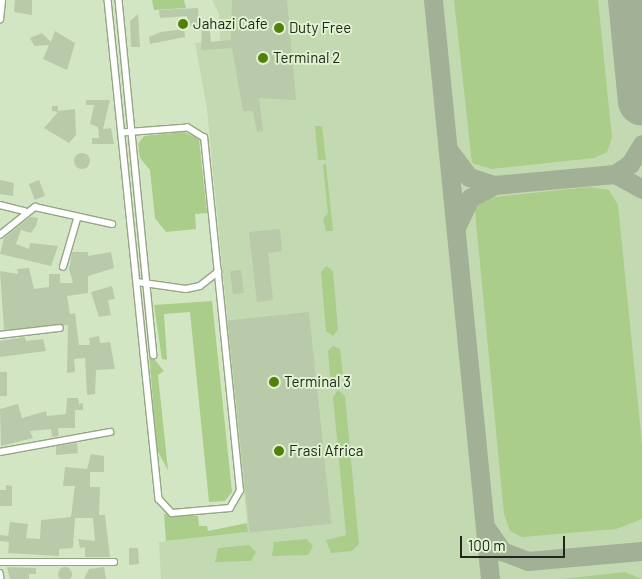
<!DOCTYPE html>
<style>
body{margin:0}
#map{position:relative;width:642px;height:579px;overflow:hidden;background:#d3e6c4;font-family:Barlow,sans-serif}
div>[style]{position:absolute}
.built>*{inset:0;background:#c3d9b2}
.green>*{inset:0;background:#aacd8a}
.taxiway>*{height:19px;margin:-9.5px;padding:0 9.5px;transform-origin:9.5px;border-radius:9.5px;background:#a2b195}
.runway>*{height:48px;margin:-24px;padding:0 24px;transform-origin:24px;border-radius:24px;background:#a2b195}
.building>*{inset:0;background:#b8caa9;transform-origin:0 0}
.round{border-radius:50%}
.roads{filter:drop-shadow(1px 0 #95a687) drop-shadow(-1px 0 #95a687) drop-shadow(0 1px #95a687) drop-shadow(0 -1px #95a687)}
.street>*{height:5.5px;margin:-2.75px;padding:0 2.75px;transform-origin:2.75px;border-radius:2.75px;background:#fff}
.dots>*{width:14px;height:14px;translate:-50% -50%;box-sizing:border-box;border:2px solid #e0f3d1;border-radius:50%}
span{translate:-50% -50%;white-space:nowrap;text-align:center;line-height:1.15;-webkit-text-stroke:4px #e0f3d1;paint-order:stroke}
.poi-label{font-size:15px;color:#21281b}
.left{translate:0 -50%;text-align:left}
.scale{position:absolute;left:460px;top:536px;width:105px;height:22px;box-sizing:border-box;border:2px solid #21281b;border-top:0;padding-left:6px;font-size:15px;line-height:18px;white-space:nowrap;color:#21281b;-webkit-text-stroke:4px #e0f3d1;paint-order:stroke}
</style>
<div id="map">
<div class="built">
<div style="clip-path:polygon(212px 0,642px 0,642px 579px,161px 579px,159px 542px,248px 532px,207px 109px,195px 43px,220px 41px,219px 14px)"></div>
</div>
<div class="green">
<div style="clip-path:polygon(152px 0,184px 0,186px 8px,154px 10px)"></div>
<div style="clip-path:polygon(454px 0,598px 0,612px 138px,607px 152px,594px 158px,491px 169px,472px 163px)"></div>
<div style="clip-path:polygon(315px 126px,322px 126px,326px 160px,318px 160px)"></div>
<div style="clip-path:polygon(184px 132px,199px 139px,207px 213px,195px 214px,196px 229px,166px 232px,155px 218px,150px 170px,140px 158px,138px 144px,144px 136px)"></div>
<div style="clip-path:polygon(326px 164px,326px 165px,333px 231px,326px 231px,323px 219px,328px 213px,323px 165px)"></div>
<div style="clip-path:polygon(589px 187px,609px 190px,618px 205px,642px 444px,642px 519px,616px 529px,522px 537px,510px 531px,504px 514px,475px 211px,481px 202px,495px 197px)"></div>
<div style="clip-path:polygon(326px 266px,333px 271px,338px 330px,333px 336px,326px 331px,321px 272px)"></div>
<div style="clip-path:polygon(212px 301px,232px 492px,225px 501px,209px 502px,190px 312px,164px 314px,167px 360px,162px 359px,154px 305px)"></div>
<div style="clip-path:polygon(333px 346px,340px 349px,343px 374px,337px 380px,330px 376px,328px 351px)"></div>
<div style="clip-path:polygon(149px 353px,164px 371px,158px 375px,168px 470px,157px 450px)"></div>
<div style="clip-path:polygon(338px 390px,345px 396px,359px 544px,352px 551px,331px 553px,326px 540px,346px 535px,333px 397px)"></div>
<div style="clip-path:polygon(164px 514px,198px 516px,199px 526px,207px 526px,208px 531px,247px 523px,248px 532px,166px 541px)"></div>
<div style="clip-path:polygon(306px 539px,313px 546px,308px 555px,272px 556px,274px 542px)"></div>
<div style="clip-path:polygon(249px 545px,256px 552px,251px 561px,215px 562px,218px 548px)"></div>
<div style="clip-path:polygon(625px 572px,642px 579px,562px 579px)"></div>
</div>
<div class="taxiway">
<div style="left:433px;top:0;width:582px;rotate:84.38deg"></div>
<div style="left:450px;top:152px;width:31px;rotate:53deg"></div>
<div style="left:469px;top:177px;width:26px;rotate:18deg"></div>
<div style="left:615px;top:174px;width:31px;rotate:29deg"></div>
<div style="left:457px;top:225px;width:30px;rotate:-64deg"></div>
<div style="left:470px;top:198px;width:27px;rotate:-28deg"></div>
<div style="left:494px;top:185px;width:121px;rotate:-5.2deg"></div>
<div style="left:615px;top:174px;width:18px;rotate:-34deg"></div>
<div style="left:630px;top:164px;width:23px;rotate:-59deg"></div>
<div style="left:487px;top:529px;width:27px;rotate:56deg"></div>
<div style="left:502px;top:551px;width:28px;rotate:21deg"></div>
<div style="left:528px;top:561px;width:114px;rotate:-5deg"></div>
</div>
<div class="runway">
<div style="left:632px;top:0;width:102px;rotate:84.4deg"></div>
</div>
<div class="building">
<div style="clip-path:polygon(15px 0,32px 0,32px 15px,14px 12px)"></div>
<div style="clip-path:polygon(232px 0,287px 0,296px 100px,259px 98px,263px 131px,257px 132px,253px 111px,243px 111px,232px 48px,201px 50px,202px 24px,209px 24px,211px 42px,231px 40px)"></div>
<div style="clip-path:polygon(198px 8px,199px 25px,188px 26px,187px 16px,160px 18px,159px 10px)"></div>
<div style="clip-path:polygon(138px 14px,140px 47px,131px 47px,130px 21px)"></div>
<div style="clip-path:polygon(184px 29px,185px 37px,150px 44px,149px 37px,161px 32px)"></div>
<div style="clip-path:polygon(55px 31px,75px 43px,67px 70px,43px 59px,49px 45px,34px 46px,30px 38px,42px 33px,51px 42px)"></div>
<div style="clip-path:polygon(86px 100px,110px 100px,103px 129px,111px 128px,114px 144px,92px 144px,92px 138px,99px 138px,98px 127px,90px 124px,94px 105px,86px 105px)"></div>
<div style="clip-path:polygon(52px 106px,58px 106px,58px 111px,75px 109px,76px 135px,69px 143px,44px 128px,58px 112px,52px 111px)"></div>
<div class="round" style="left:74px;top:153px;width:16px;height:16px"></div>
<div style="clip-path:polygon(0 180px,14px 183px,13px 196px,0 194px)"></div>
<div style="left:39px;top:180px;width:17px;height:11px;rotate:69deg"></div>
<div style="clip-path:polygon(30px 217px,38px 218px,36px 226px,31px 233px,21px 230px,16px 244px,29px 249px,30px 243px,58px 246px,51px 266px,0 254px,4px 238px)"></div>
<div style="clip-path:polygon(280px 229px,282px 251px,268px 253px,273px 300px,257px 302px,249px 232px)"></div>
<div style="clip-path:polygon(72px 252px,88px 252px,88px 256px,111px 252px,114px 268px,88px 276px,88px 293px,67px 296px,70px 314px,75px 313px,79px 345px,90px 345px,89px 338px,99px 336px,100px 343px,110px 342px,115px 369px,96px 370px,95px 394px,87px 395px,85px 358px,74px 359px,75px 372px,67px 373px,68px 325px,4px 330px,0 271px,18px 274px,17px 269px,29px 268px,34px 289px,49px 287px,49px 274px,60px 274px,60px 283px,73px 283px,69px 269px)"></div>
<div style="left:241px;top:270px;width:23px;height:11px;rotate:83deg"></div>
<div style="clip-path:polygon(112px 286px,115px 299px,108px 300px,111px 315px,99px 317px,91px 292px)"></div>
<div style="left:309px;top:312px;width:213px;height:82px;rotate:84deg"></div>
<div style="clip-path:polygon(25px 337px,26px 341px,43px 339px,46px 351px,0 357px,0 341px)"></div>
<div style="left:0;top:372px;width:7px;height:24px"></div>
<div style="clip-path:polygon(67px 398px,78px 398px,79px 404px,83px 403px,83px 410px,75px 410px,75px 428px,58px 428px,59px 436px,52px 437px,51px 429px,30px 431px,33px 438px,1px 446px,0 409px,18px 404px,22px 418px,46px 411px,47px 416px,66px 414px)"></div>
<div style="clip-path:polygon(77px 443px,78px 453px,56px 455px,56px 446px)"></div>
<div style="clip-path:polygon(91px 454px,104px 456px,104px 472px,90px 472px,90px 487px,100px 487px,99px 515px,105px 515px,110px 557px,85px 557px,85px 547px,80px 548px,78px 539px,95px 541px,93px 518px,75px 518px,73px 548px,59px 549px,59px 556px,8px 553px,9px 542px,0 541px,0 535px,8px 536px,10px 522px,28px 524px,26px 538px,40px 539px,41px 520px,71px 517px,75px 486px,63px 486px,65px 467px,87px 469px)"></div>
<div style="clip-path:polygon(6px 485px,12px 486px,12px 506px,0 506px,0 490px,6px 490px)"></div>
<div style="clip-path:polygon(129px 548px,138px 548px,139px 564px,129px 565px)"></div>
<div style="clip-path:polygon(7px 567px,36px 568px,36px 574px,29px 574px,29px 579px,10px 579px)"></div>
<div style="clip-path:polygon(104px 567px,106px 579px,84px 579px,89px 569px)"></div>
<div class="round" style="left:58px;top:567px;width:14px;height:14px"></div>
</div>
<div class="roads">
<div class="street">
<div style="left:108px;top:0;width:58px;rotate:84.1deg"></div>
<div style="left:114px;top:58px;width:298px;rotate:84.2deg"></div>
<div style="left:144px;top:354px;width:146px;rotate:84.1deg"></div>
<div style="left:159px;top:499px;width:19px;rotate:47deg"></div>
<div style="left:172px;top:513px;width:58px;rotate:-4.9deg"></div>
<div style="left:230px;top:508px;width:20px;rotate:-60deg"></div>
<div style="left:240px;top:491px;width:355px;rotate:-95.8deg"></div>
<div style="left:204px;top:138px;width:19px;rotate:-148deg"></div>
<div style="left:188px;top:128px;width:66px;rotate:175.7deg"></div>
<div style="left:119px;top:0;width:357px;rotate:84.4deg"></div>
<div style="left:0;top:20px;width:20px;rotate:-84deg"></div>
<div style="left:0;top:205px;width:25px;rotate:14deg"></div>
<div style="left:0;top:235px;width:45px;rotate:-38.7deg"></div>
<div style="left:35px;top:207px;width:79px;rotate:12.4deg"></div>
<div style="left:63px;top:267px;width:50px;rotate:-73.7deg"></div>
<div style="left:137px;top:282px;width:49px;rotate:8.1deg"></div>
<div style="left:186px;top:289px;width:14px;rotate:-12deg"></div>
<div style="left:200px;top:286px;width:23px;rotate:-38deg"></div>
<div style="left:0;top:335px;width:60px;rotate:-6.7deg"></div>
<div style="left:0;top:452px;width:112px;rotate:-10.3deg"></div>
<div style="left:0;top:562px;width:114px"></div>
<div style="left:0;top:573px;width:6px;rotate:81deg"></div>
</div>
</div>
<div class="dots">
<div style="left:183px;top:24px;background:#51800b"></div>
<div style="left:279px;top:28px;background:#51800b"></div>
<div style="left:263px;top:58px;background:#51800b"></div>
<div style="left:274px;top:382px;background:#51800b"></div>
<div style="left:279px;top:451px;background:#51800b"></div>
</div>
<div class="poi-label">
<span class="left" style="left:193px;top:24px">Jahazi Cafe</span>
<span class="left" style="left:289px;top:28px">Duty Free</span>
<span class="left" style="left:273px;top:58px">Terminal 2</span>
<span class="left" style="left:284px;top:382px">Terminal 3</span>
<span class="left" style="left:289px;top:451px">Frasi Africa</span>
</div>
<div class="scale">100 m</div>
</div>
